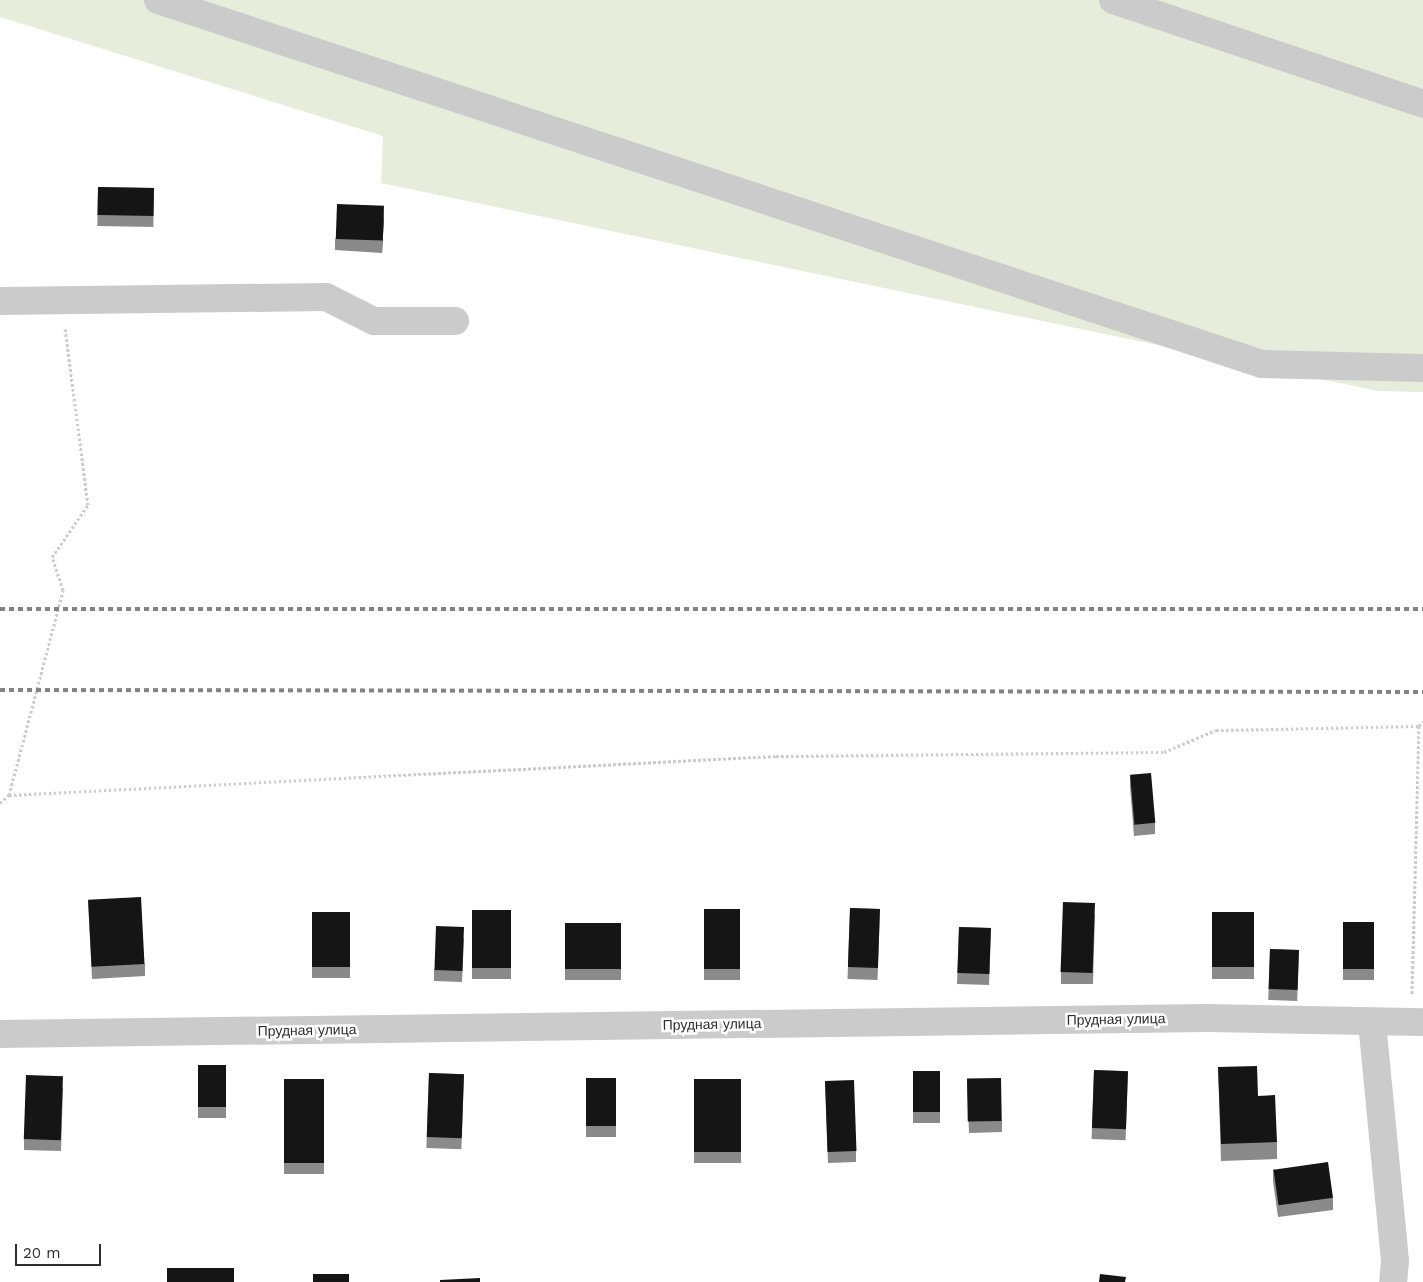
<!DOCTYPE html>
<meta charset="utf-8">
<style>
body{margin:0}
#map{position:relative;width:1423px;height:1282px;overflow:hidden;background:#fff;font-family:"Work Sans",sans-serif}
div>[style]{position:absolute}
.green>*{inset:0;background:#e6edda}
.path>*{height:3px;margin-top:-1.5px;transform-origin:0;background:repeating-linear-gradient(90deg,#cbcbcb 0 2.5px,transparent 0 5px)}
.minor>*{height:28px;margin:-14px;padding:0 14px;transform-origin:14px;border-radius:14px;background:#cbcbcb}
.rail>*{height:4px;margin-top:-2px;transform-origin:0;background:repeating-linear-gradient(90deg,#838383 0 5px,transparent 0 9px)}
.wall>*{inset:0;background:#8a8a8a;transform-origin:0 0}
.shaded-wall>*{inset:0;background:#5b5b5b}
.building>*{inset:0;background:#151515;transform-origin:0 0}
span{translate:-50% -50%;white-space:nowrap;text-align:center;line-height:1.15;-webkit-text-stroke:5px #fff;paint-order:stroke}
.street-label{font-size:14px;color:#2e2e2e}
.scale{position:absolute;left:15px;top:1244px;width:86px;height:22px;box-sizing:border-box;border:2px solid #2e2e2e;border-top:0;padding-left:6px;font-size:15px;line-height:18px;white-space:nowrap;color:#2e2e2e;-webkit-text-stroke:4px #fff;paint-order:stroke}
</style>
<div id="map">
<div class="green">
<div style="clip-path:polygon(0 0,1423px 0,1423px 392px,1378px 391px,381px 183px,383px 136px,0 17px)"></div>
</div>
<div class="path">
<div style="left:1419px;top:726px;width:6px;rotate:-51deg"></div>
<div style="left:9px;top:795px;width:212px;rotate:-75.2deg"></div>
<div style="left:63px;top:590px;width:35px;rotate:-108deg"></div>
<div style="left:52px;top:557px;width:63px;rotate:-55.3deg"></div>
<div style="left:88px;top:505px;width:179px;rotate:-97.4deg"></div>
<div style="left:0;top:803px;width:12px;rotate:-42deg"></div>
<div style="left:9px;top:795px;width:768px;rotate:-2.91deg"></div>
<div style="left:776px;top:756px;width:388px;rotate:-0.6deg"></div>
<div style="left:1164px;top:752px;width:56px;rotate:-22.9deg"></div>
<div style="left:1216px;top:730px;width:203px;rotate:-1.1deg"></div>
<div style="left:1419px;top:726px;width:268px;rotate:91.5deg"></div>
</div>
<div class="minor">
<div style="left:158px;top:0;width:1162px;rotate:18.25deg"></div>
<div style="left:1262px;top:364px;width:161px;rotate:1.4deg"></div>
<div style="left:1113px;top:0;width:327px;rotate:18.5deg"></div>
<div style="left:0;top:301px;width:326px;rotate:-0.7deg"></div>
<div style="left:326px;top:297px;width:54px;rotate:26.6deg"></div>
<div style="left:374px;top:321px;width:81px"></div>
<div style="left:1372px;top:1022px;width:240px;rotate:84.5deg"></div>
<div style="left:1395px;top:1261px;width:21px;rotate:95deg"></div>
<div style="left:0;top:1034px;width:1208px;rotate:-0.76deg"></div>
<div style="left:1208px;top:1018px;width:215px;rotate:1.1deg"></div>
</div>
<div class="rail">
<div style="left:0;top:609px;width:1423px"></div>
<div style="left:0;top:690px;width:1423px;rotate:0.08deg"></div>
</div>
<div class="wall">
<div style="left:98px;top:187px;width:56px;height:39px;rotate:1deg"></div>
<div style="clip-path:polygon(384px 218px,382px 253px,335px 250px,335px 239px)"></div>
<div style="clip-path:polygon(1130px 775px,1155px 823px,1155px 834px,1134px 836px,1130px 787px)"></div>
<div style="clip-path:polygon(88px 900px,145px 964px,145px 976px,92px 979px)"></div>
<div style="left:850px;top:908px;width:30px;height:71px;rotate:2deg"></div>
<div style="left:704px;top:909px;width:36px;height:71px"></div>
<div style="left:472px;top:910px;width:39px;height:69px"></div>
<div style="left:312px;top:912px;width:38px;height:66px"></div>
<div style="left:1212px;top:912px;width:42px;height:67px"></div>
<div style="clip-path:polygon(1095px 914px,1093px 984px,1061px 984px,1061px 972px)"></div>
<div style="left:1343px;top:922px;width:31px;height:58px"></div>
<div style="left:565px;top:923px;width:56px;height:57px"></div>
<div style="left:959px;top:927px;width:32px;height:57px;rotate:2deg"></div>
<div style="clip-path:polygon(464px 938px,462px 982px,434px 981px,434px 970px)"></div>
<div style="left:1270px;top:949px;width:29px;height:51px;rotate:2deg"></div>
<div style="left:226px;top:1065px;width:53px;height:28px;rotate:90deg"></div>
<div style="clip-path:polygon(1218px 1067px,1277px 1142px,1277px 1159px,1221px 1161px)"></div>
<div style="left:1094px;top:1070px;width:34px;height:69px;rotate:2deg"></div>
<div style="left:913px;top:1071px;width:27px;height:52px"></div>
<div style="left:429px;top:1073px;width:35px;height:75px;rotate:2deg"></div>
<div style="left:586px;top:1078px;width:30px;height:59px"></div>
<div style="left:284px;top:1079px;width:40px;height:95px"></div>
<div style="left:694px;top:1079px;width:47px;height:84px"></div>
<div style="clip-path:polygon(967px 1080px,1002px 1121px,1002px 1132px,969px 1133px)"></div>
<div style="clip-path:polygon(825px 1081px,856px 1151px,856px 1162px,828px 1163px)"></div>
<div style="clip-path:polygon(63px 1087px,61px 1151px,24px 1150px,24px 1139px)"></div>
<div style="clip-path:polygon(1273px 1169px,1333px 1198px,1333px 1210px,1278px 1217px,1273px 1181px)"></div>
</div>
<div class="shaded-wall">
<div style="clip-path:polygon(384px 206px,384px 218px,382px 253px,382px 241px)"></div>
</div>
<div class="building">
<div style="left:98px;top:187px;width:56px;height:28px;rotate:1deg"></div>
<div style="left:337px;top:204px;width:47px;height:35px;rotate:2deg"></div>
<div style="left:1151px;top:773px;width:50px;height:21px;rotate:85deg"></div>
<div style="left:141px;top:897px;width:67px;height:53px;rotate:87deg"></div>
<div style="left:1063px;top:902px;width:32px;height:70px;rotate:2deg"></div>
<div style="left:850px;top:908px;width:30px;height:59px;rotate:2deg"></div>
<div style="left:704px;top:909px;width:36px;height:60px"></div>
<div style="left:472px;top:910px;width:39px;height:58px"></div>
<div style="left:312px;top:912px;width:38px;height:55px"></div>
<div style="left:1212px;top:912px;width:42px;height:55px"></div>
<div style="left:1343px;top:922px;width:31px;height:47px"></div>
<div style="left:565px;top:923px;width:56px;height:46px"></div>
<div style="left:436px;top:926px;width:28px;height:44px;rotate:2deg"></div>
<div style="left:959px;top:927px;width:32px;height:46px;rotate:2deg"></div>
<div style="left:1270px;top:949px;width:29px;height:40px;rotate:2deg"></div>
<div style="left:226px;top:1065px;width:42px;height:28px;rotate:90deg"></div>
<div style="clip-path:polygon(1257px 1066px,1258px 1096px,1275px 1095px,1277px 1142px,1221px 1144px,1218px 1067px)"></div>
<div style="left:1094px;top:1070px;width:34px;height:58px;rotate:2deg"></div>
<div style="left:913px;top:1071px;width:27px;height:41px"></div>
<div style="left:429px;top:1073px;width:35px;height:64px;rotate:2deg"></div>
<div style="left:26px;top:1075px;width:37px;height:64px;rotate:2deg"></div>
<div style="left:586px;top:1078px;width:30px;height:48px"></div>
<div style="left:1001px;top:1078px;width:43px;height:34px;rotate:89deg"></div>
<div style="left:284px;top:1079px;width:40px;height:84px"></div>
<div style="left:694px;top:1079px;width:47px;height:73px"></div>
<div style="left:854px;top:1080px;width:71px;height:29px;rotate:88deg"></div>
<div style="left:1328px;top:1162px;width:36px;height:55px;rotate:82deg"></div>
<div style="left:234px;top:1268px;width:14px;height:67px;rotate:90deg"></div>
<div style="left:313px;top:1274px;width:36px;height:8px"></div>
<div style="clip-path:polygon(1100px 1274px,1126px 1277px,1125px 1282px,1099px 1282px)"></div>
<div style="clip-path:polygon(480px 1278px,480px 1282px,440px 1282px,440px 1280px)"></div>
</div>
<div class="street-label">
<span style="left:1116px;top:1019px;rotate:-1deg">Прудная улица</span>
<span style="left:712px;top:1024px;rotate:-1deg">Прудная улица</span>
<span style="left:307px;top:1030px;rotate:-1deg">Прудная улица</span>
</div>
<div class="scale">20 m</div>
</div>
